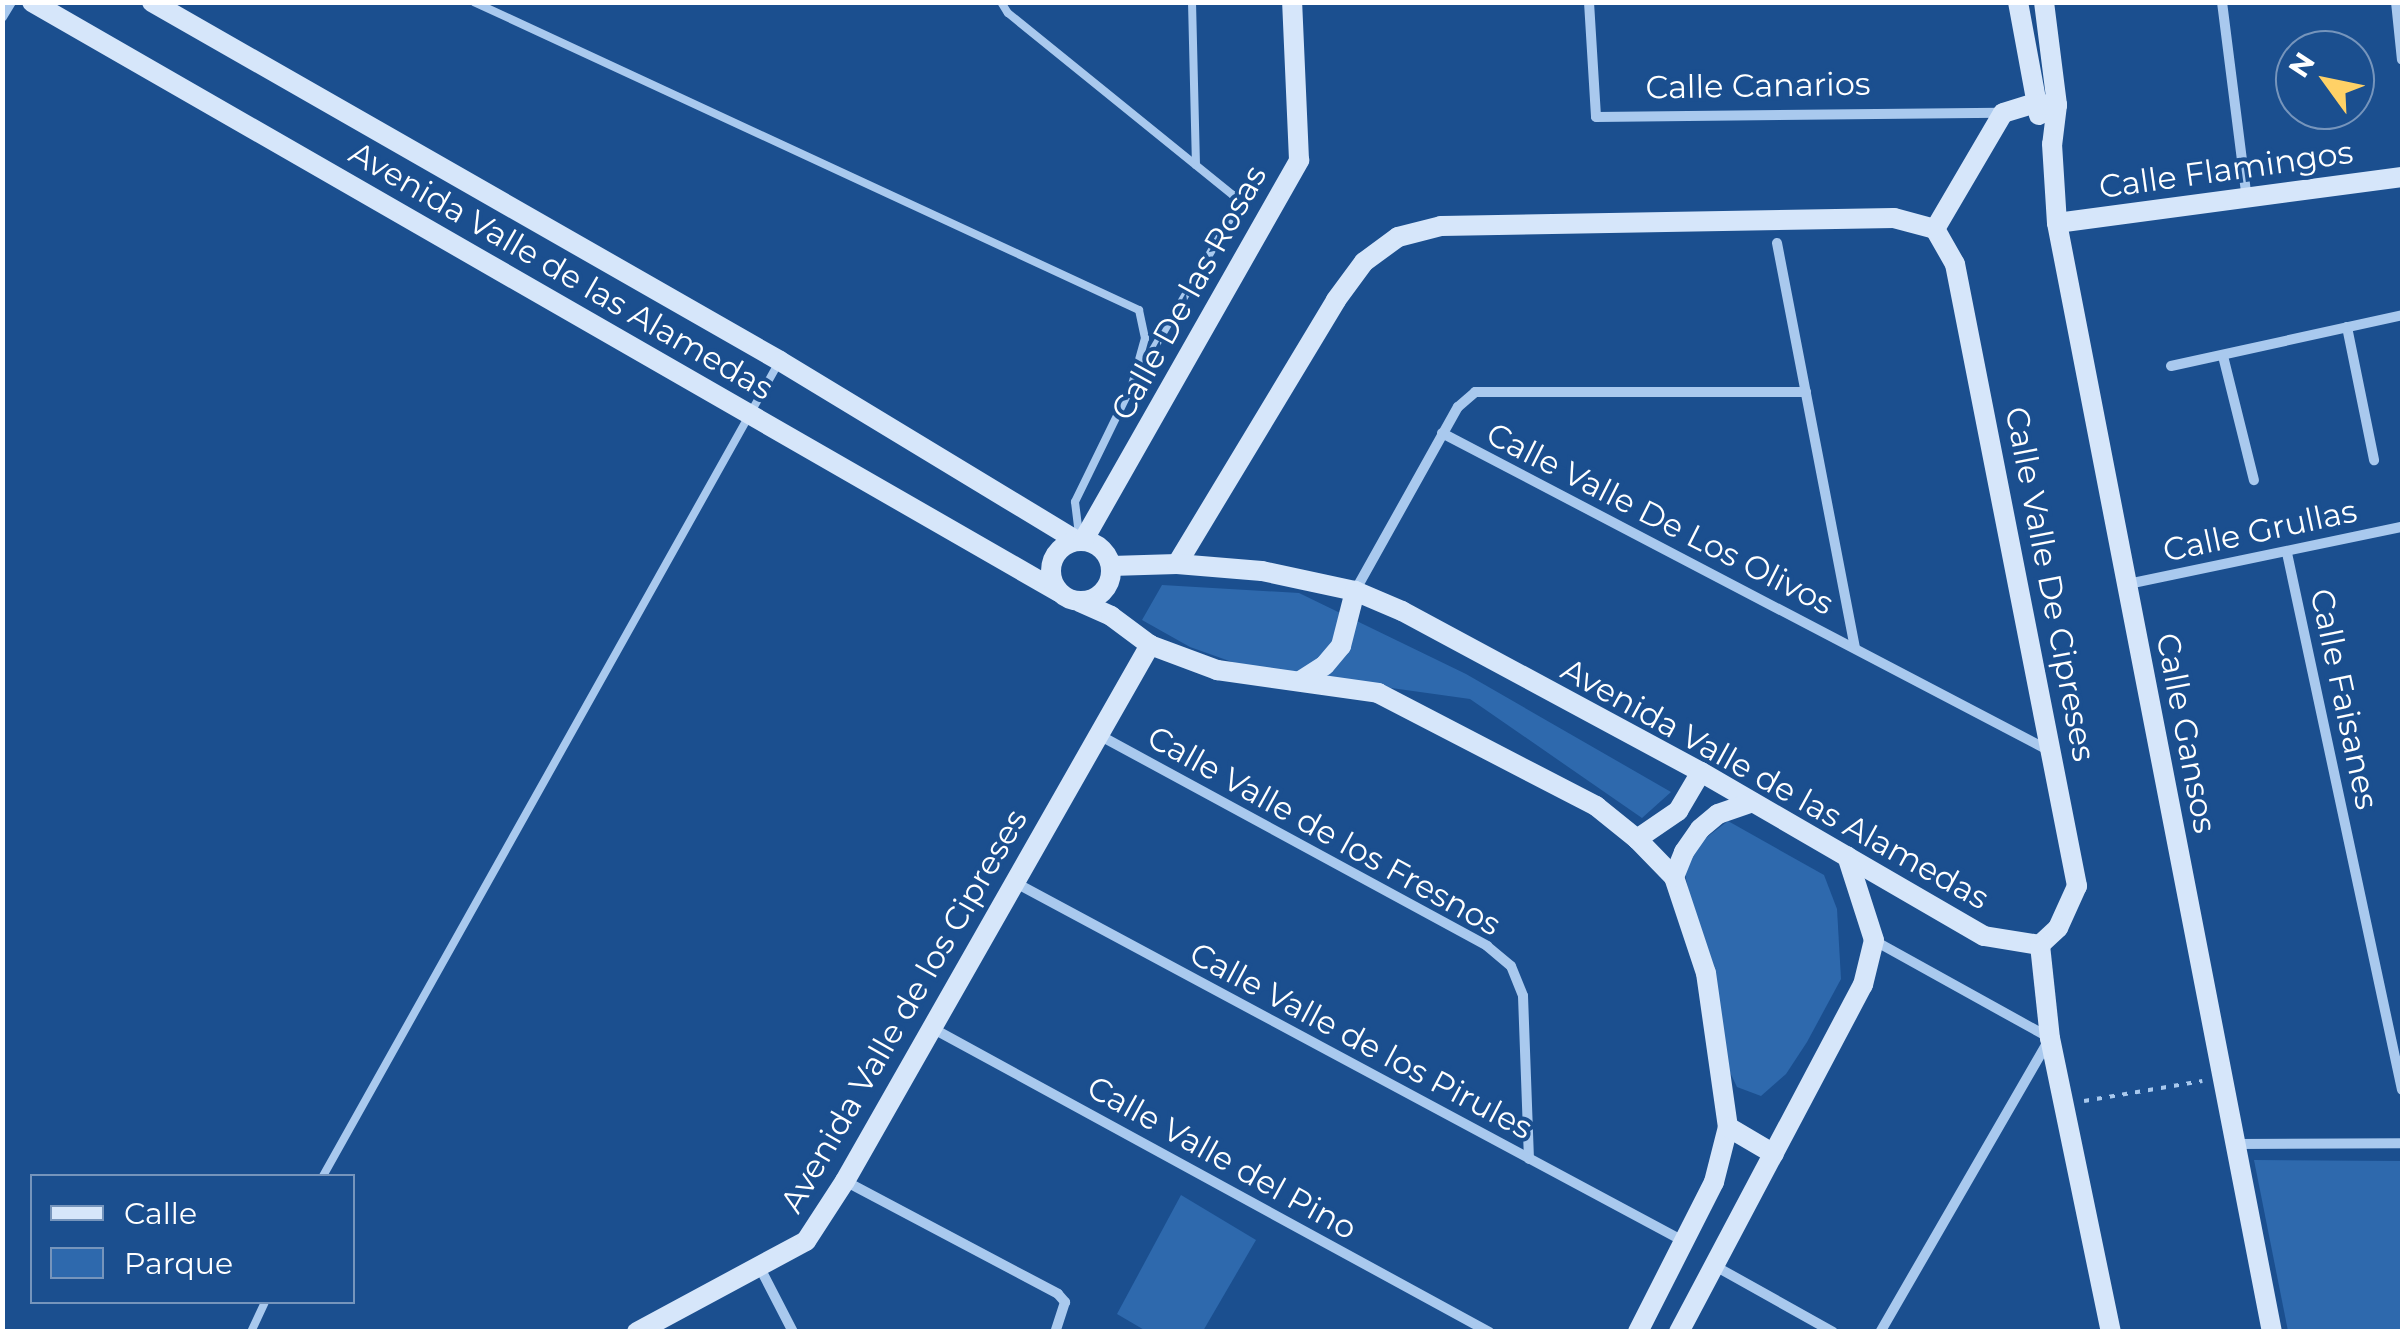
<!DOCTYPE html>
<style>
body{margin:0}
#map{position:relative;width:2405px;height:1334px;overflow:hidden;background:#1b4f8f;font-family:Montserrat,sans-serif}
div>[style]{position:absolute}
.green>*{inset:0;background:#2e69ad}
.path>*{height:4px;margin-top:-2px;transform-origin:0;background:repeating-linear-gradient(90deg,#a9c9ee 0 5px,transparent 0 13px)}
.lane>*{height:8px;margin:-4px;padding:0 4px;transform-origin:4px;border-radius:4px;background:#a9c9ee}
.street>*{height:10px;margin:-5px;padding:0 5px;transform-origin:5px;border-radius:5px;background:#a9c9ee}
.secondary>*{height:20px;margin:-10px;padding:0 10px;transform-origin:10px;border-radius:10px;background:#d6e6fa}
.secondary>.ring{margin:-10px;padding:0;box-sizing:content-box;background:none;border:20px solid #d6e6fa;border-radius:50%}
span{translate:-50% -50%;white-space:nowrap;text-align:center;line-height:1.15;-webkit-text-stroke:8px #1b4f8f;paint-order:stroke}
.street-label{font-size:32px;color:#fff}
.frame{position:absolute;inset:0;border:5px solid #fff;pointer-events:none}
.legend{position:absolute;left:30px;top:1174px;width:325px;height:130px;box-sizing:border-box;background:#1b4f8f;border:2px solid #7695bc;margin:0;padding:12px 18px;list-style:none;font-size:30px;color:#fff}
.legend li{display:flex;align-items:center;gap:20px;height:50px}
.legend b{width:50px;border:2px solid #7695bc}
.north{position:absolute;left:2275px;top:30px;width:100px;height:100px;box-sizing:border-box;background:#1b4f8f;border:2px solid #7695bc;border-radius:50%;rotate:303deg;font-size:28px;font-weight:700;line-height:40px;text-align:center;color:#fff}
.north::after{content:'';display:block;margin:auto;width:35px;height:45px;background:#ffd166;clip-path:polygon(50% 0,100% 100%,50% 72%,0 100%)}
</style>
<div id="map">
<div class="green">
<div style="clip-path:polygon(1162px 585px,1299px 593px,1466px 674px,1671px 792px,1642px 818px,1470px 699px,1249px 668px,1190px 647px,1142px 620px)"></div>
<div style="clip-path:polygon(1728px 821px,1824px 875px,1837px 909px,1841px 979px,1807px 1042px,1786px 1074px,1761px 1096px,1737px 1087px,1727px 1066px,1683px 865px,1682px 856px)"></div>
<div style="clip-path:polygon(2254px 1160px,2402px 1161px,2402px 1331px,2288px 1331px)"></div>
<div style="clip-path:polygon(1181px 1195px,1256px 1240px,1203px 1331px,1146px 1331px,1117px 1314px)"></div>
</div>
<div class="path">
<div style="left:2084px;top:1101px;width:120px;rotate:-9.6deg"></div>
</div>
<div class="lane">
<div style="left:474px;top:2px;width:733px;rotate:24.85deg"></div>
<div style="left:1139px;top:310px;width:29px;rotate:78deg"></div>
<div style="left:1145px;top:338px;width:49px;rotate:105.5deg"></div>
<div style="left:1132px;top:385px;width:130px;rotate:116deg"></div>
<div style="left:1075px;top:502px;width:34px;rotate:83deg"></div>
<div style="left:1001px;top:2px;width:13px;rotate:58deg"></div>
<div style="left:1008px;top:13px;width:289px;rotate:39deg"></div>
<div style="left:1233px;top:195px;width:12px;rotate:66deg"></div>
<div style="left:1238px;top:206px;width:199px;rotate:120.6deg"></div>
<div style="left:1192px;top:2px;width:163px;rotate:88.6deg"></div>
<div style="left:323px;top:1176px;width:931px;rotate:-60.74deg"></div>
<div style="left:251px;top:1332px;width:33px;rotate:-65deg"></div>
</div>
<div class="street">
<div style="left:1589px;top:2px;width:115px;rotate:86.5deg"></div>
<div style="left:1596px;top:117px;width:404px;rotate:-0.6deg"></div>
<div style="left:2222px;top:2px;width:199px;rotate:82.8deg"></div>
<div style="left:2396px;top:2px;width:58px;rotate:84.1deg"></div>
<div style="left:2px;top:17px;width:17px;rotate:-59deg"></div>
<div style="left:1777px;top:243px;width:412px;rotate:79.1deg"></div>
<div style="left:2347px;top:327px;width:136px;rotate:78.5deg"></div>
<div style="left:2223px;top:356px;width:128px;rotate:76deg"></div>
<div style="left:2171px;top:366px;width:237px;rotate:-12.4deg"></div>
<div style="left:1442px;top:433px;width:684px;rotate:27.61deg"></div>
<div style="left:2287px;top:553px;width:549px;rotate:77.91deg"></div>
<div style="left:2128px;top:584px;width:280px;rotate:-11.8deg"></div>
<div style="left:1355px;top:591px;width:211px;rotate:-60.8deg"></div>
<div style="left:1458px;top:407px;width:23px;rotate:-41deg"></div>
<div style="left:1475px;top:392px;width:331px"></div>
<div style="left:1099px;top:735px;width:442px;rotate:28.5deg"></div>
<div style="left:1487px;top:946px;width:31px;rotate:40deg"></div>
<div style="left:1511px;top:966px;width:32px;rotate:68deg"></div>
<div style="left:1523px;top:996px;width:163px;rotate:87.9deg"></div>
<div style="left:1014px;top:882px;width:764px;rotate:28.21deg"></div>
<div style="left:1875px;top:941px;width:200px;rotate:29deg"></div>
<div style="left:2050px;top:1038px;width:340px;rotate:120deg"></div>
<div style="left:932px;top:1028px;width:635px;rotate:28.62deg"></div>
<div style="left:2237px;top:1144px;width:165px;rotate:-0.3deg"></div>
<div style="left:845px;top:1181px;width:241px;rotate:27.9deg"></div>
<div style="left:1058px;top:1294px;width:11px;rotate:49deg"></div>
<div style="left:1065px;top:1302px;width:32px;rotate:108deg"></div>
<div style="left:759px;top:1266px;width:74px;rotate:62.7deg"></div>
<div style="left:1715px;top:1266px;width:135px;rotate:29.2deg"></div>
</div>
<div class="secondary">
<div style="left:32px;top:2px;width:1184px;rotate:29.88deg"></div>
<div style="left:152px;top:2px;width:723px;rotate:29.75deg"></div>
<div style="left:780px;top:361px;width:347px;rotate:31.2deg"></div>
<div style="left:2018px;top:2px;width:115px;rotate:79.5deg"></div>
<div style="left:2044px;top:2px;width:104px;rotate:82.8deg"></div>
<div style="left:2057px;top:105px;width:39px;rotate:97deg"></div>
<div style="left:2052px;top:144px;width:79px;rotate:86.4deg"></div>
<div style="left:2057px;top:223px;width:1130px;rotate:79.03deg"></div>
<div style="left:2057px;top:223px;width:348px;rotate:-7.6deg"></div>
<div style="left:1935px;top:229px;width:40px;rotate:60.3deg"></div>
<div style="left:1955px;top:264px;width:634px;rotate:78.9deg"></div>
<div style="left:2077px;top:886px;width:46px;rotate:114.3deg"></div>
<div style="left:2058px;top:928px;width:25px;rotate:137deg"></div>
<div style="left:1935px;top:229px;width:134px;rotate:-59.6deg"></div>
<div style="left:2003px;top:113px;width:31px;rotate:-17deg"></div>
<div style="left:2033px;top:104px;width:24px;rotate:2deg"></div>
<div class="ring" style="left:1051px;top:541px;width:40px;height:40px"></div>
<div style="left:1083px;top:541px;width:438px;rotate:-60.4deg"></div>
<div style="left:1299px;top:160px;width:158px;rotate:-92.5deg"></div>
<div style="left:1177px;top:564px;width:308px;rotate:-58.9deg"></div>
<div style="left:1336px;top:300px;width:47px;rotate:-53.6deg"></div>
<div style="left:1364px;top:262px;width:42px;rotate:-36.3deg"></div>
<div style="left:1398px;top:237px;width:44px;rotate:-14.3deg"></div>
<div style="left:1441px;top:226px;width:453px;rotate:-1deg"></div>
<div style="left:1894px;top:218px;width:42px;rotate:15deg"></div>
<div style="left:1111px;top:566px;width:66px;rotate:-1.7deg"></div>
<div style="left:1177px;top:564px;width:85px;rotate:4.7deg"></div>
<div style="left:1262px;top:571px;width:95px;rotate:12.1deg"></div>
<div style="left:1355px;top:591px;width:51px;rotate:23.1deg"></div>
<div style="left:1402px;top:611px;width:340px;rotate:28.3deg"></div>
<div style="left:1701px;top:772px;width:327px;rotate:30.1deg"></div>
<div style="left:1984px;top:936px;width:57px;rotate:9.1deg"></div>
<div style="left:1080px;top:602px;width:34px;rotate:24deg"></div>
<div style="left:1111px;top:616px;width:49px;rotate:36.6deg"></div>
<div style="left:1150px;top:645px;width:72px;rotate:20.5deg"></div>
<div style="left:1217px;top:670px;width:163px;rotate:8.1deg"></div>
<div style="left:1378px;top:693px;width:246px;rotate:27.4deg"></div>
<div style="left:1596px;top:806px;width:53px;rotate:38.8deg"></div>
<div style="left:1637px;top:839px;width:53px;rotate:45.8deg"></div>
<div style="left:1674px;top:877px;width:101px;rotate:71.6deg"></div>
<div style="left:1706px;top:973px;width:156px;rotate:81.9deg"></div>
<div style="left:1728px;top:1127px;width:57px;rotate:104.3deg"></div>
<div style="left:1714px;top:1182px;width:168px;rotate:116.9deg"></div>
<div style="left:1302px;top:680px;width:27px;rotate:-33deg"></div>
<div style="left:1325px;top:665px;width:25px;rotate:-50deg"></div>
<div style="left:1341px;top:646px;width:57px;rotate:-75.7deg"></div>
<div style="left:1637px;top:839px;width:50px;rotate:-34.3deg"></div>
<div style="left:1678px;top:811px;width:45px;rotate:-59.5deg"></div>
<div style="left:1674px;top:877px;width:27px;rotate:-68deg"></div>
<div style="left:1684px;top:852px;width:28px;rotate:-55deg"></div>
<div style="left:1700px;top:829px;width:23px;rotate:-40deg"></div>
<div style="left:1718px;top:814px;width:36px;rotate:-19deg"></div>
<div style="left:2040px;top:945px;width:94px;rotate:83.9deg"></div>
<div style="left:2050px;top:1038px;width:300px;rotate:78.3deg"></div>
<div style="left:1728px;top:1127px;width:53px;rotate:30.4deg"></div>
<div style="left:637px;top:1332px;width:192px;rotate:-28.3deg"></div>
<div style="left:806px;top:1241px;width:72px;rotate:-57deg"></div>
<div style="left:845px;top:1181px;width:617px;rotate:-60.36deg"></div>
<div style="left:1679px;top:1332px;width:393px;rotate:-62.1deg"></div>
<div style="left:1863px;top:985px;width:46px;rotate:-76.3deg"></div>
<div style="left:1874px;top:940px;width:88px;rotate:-107.8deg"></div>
</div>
<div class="street-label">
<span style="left:1758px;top:86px;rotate:-1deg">Calle Canarios</span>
<span style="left:2226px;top:170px;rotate:-8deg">Calle Flamingos</span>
<span style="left:561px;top:271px;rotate:30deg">Avenida Valle de las Alamedas</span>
<span style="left:1189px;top:293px;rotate:-61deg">Calle De las Rosas</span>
<span style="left:1660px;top:519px;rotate:27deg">Calle Valle De Los Olivos</span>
<span style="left:2260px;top:531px;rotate:-12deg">Calle Grullas</span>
<span style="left:2050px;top:584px;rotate:79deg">Calle Valle De Cipreses</span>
<span style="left:2344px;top:699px;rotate:78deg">Calle Faisanes</span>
<span style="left:2186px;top:733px;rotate:79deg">Calle Gansos</span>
<span style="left:1775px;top:784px;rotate:29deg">Avenida Valle de las Alamedas</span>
<span style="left:1324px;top:831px;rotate:29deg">Calle Valle de los Fresnos</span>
<span style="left:904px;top:1011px;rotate:-60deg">Avenida Valle de los Cipreses</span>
<span style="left:1361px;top:1041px;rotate:28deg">Calle Valle de los Pirules</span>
<span style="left:1222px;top:1158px;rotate:29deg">Calle Valle del Pino</span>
</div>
<div class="frame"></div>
<ul class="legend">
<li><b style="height:12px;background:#d6e6fa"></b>Calle</li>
<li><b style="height:28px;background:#2e69ad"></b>Parque</li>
</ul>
<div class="north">N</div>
</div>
